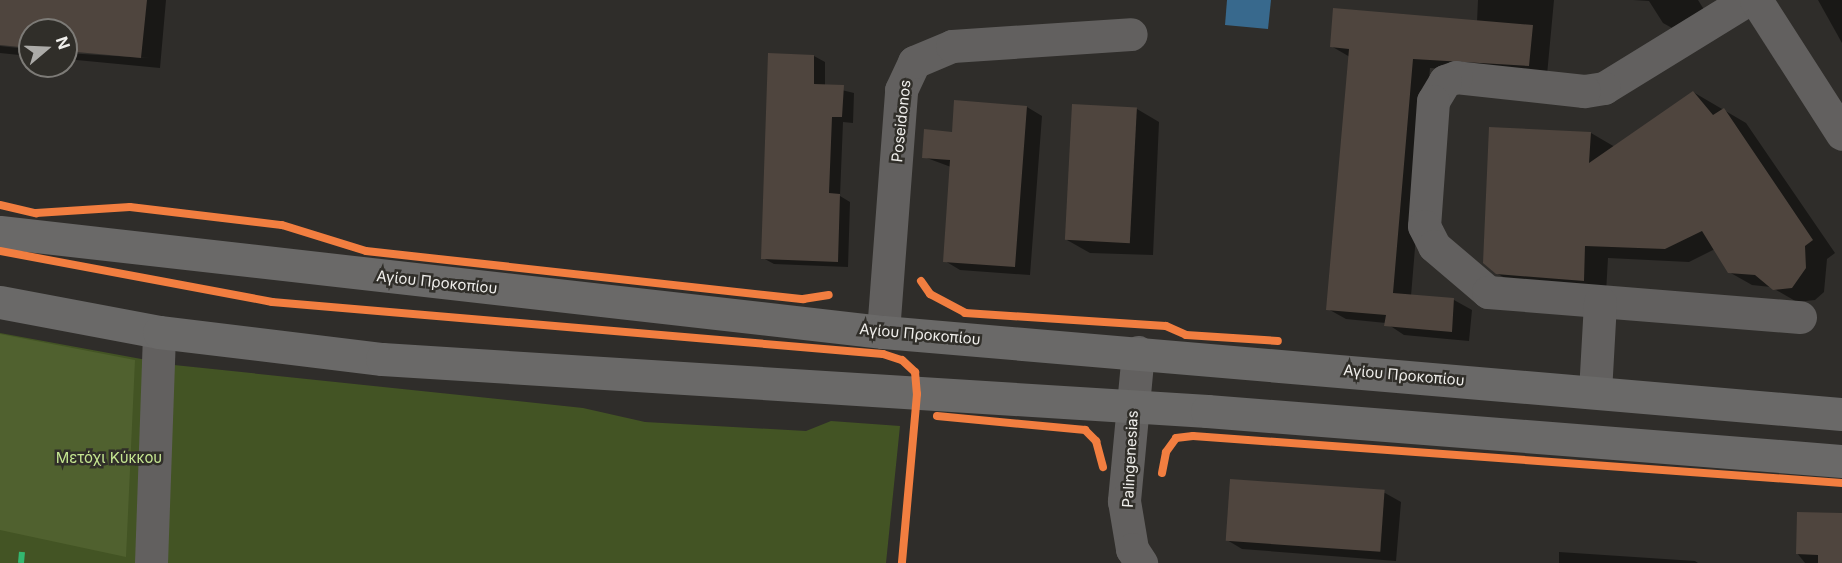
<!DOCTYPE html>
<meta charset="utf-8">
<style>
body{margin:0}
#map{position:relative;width:1842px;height:563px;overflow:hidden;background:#2f2d2a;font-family:Inter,sans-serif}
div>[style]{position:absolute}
.green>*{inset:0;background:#435424}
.forest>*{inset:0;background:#50612f}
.water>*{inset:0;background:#38698d}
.shadow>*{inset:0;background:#0007;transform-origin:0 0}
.building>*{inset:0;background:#4f453e;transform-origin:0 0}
.minor>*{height:33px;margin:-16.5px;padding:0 16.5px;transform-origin:16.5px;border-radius:16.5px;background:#62605f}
.major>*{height:33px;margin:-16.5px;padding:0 16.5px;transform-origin:16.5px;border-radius:16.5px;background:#6a6968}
.quiet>*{height:6px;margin-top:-3px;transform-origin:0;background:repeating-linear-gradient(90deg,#33b770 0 12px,transparent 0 18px)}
.cycleway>*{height:8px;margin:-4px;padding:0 4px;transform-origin:4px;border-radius:4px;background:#f27e40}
span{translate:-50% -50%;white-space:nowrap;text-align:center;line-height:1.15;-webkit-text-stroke:5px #302e29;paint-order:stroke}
.street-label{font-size:15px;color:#f0efec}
.park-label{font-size:15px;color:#c5e691}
.north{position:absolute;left:18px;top:18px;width:60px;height:60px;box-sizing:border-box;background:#302e29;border:2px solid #7d7b77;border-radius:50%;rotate:71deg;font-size:16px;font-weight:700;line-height:24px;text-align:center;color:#f0efec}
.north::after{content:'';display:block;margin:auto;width:21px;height:27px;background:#acaba8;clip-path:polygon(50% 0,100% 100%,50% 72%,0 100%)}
</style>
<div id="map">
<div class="green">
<div style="clip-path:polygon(0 333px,174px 365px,583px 408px,645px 422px,806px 431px,831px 421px,900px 426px,886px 563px,0 563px)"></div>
</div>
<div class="forest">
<div style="clip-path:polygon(0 334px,135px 360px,126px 557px,0 530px)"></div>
</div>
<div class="water">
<div style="clip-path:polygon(1227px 0,1271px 0,1268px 29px,1225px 25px)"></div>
</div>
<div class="shadow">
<div style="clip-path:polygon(0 0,166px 0,160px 68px,66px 59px,66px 53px,149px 58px,66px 50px,66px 30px,30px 30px,30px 46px,0 43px)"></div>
<div style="clip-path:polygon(1478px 0,1554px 0,1547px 75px,1430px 68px,1411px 296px,1454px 300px,1472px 310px,1469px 341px,1404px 335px,1386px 323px,1346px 319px,1328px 309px,1350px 57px,1331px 46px,1477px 22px)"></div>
<div style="clip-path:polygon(1633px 0,1698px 0,1708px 16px,1681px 33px,1663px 23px,1649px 1px)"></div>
<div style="clip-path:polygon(1818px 0,1842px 0,1842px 43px)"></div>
<div style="left:0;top:46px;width:30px;height:7px;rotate:6deg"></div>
<div style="clip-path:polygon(769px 54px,814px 56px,825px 62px,825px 86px,854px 93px,853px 123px,843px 122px,840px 196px,850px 202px,848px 267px,774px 264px,763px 258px)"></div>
<div style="clip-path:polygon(1693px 92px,1746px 123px,1835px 253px,1827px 259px,1824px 292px,1815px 300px,1797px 302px,1771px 287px,1752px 285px,1729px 272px,1715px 249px,1689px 262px,1608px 258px,1606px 293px,1520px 286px,1496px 273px,1591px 133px,1615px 147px)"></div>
<div style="clip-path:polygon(1027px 107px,1042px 116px,1030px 275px,960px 270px,945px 261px,951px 167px,924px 157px,953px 133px)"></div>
<div style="clip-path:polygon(1137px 109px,1159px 122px,1153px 255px,1090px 253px,1067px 240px)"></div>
<div style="clip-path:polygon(1385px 493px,1401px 502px,1396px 561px,1242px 549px,1227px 540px)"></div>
<div style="clip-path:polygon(1842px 515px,1842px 563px,1805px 563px,1797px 553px)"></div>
<div style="clip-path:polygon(1559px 552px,1695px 561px,1698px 563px,1559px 563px)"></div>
</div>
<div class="building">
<div style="clip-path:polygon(0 0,147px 0,141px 58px,66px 51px,66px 30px,30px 30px,30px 48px,0 45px)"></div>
<div style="clip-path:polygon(1333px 8px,1533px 25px,1529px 66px,1413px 59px,1393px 293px,1454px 298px,1452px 332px,1384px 326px,1386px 315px,1326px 310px,1349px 49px,1330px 47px)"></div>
<div style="clip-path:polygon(768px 53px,814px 55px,814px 84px,844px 85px,842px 117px,832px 117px,829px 193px,840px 194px,838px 262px,761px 259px)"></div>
<div style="clip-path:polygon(1693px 91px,1713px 115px,1724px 108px,1813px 240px,1805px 246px,1806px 268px,1792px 288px,1773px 290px,1755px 275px,1728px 273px,1702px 231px,1665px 249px,1585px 246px,1584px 281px,1496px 274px,1483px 263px,1489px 127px,1591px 132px,1589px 163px)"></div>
<div style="clip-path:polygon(954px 100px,1027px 106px,1015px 267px,943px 262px,950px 160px,922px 158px,924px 129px,952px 132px)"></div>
<div style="left:1072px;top:104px;width:65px;height:136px;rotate:3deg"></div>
<div style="left:1230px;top:479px;width:155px;height:62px;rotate:4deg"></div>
<div style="clip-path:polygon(1797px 512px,1842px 513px,1842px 563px,1818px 563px,1818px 555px,1796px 554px)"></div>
</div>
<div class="minor">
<div style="left:1747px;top:0;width:168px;rotate:148.4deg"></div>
<div style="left:1604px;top:88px;width:20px;rotate:171deg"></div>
<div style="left:1584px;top:91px;width:129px;rotate:-173.8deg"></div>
<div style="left:1456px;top:77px;width:12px;rotate:160deg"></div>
<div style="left:1445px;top:81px;width:23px;rotate:121deg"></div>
<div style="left:1433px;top:101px;width:125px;rotate:94.1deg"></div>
<div style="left:1424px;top:226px;width:22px;rotate:63deg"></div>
<div style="left:1434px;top:246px;width:71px;rotate:40.4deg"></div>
<div style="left:1488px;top:292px;width:313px;rotate:4.6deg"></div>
<div style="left:1756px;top:0;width:159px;rotate:57.3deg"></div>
<div style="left:883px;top:332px;width:243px;rotate:-85.7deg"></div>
<div style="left:901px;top:90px;width:31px;rotate:-65deg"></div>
<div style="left:914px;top:62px;width:41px;rotate:-22.8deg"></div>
<div style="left:952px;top:46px;width:179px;rotate:-3.8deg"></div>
<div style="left:1138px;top:352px;width:150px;rotate:95.4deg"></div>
<div style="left:1124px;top:501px;width:49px;rotate:80.5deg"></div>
<div style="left:1132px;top:549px;width:17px;rotate:57deg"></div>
<div style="left:1595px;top:392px;width:90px;rotate:-86.8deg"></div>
<div style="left:151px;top:563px;width:231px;rotate:-88deg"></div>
</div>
<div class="major">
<div style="left:0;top:232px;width:889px;rotate:6.46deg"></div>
<div style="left:883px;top:332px;width:962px;rotate:4.89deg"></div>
<div style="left:0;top:302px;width:162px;rotate:10.7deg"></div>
<div style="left:159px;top:332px;width:225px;rotate:6.9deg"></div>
<div style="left:382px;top:359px;width:827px;rotate:3.61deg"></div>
<div style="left:1207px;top:411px;width:637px;rotate:4.5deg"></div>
</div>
<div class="quiet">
<div style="left:21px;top:563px;width:11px;rotate:-85deg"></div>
</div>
<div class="cycleway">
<div style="left:0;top:205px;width:37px;rotate:13deg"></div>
<div style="left:36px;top:213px;width:94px;rotate:-3.7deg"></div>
<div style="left:130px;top:207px;width:153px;rotate:6.8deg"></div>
<div style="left:282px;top:225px;width:88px;rotate:17.2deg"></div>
<div style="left:366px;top:251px;width:440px;rotate:6.3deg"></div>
<div style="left:803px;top:299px;width:26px;rotate:-9deg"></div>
<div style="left:0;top:251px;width:277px;rotate:10.6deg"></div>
<div style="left:272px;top:302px;width:613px;rotate:4.86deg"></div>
<div style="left:883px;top:354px;width:20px;rotate:18deg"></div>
<div style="left:902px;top:360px;width:18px;rotate:43deg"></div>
<div style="left:915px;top:372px;width:22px;rotate:85deg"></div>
<div style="left:917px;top:394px;width:170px;rotate:95.1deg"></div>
<div style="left:921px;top:281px;width:16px;rotate:55deg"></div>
<div style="left:930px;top:294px;width:40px;rotate:28deg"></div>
<div style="left:965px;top:313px;width:201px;rotate:3.7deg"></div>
<div style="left:1166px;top:326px;width:22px;rotate:24deg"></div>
<div style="left:1186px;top:335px;width:92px;rotate:3.7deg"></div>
<div style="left:937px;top:416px;width:149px;rotate:5.4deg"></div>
<div style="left:1085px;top:430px;width:16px;rotate:45deg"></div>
<div style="left:1096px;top:441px;width:27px;rotate:75deg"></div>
<div style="left:1162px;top:473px;width:21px;rotate:-79deg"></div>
<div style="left:1166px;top:452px;width:17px;rotate:-54deg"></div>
<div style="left:1176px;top:438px;width:17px;rotate:-7deg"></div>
<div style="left:1193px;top:436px;width:651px;rotate:4.14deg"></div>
</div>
<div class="street-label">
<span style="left:901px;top:121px;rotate:-84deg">Poseidonos</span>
<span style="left:437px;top:282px;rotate:6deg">Αγίου Προκοπίου</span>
<span style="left:920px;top:334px;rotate:5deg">Αγίου Προκοπίου</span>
<span style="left:1404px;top:375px;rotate:5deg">Αγίου Προκοπίου</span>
<span style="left:1130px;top:459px;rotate:-87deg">Palingenesias</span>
</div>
<div class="park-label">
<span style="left:109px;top:458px">Μετόχι Κύκκου</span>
</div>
<div class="north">N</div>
</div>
